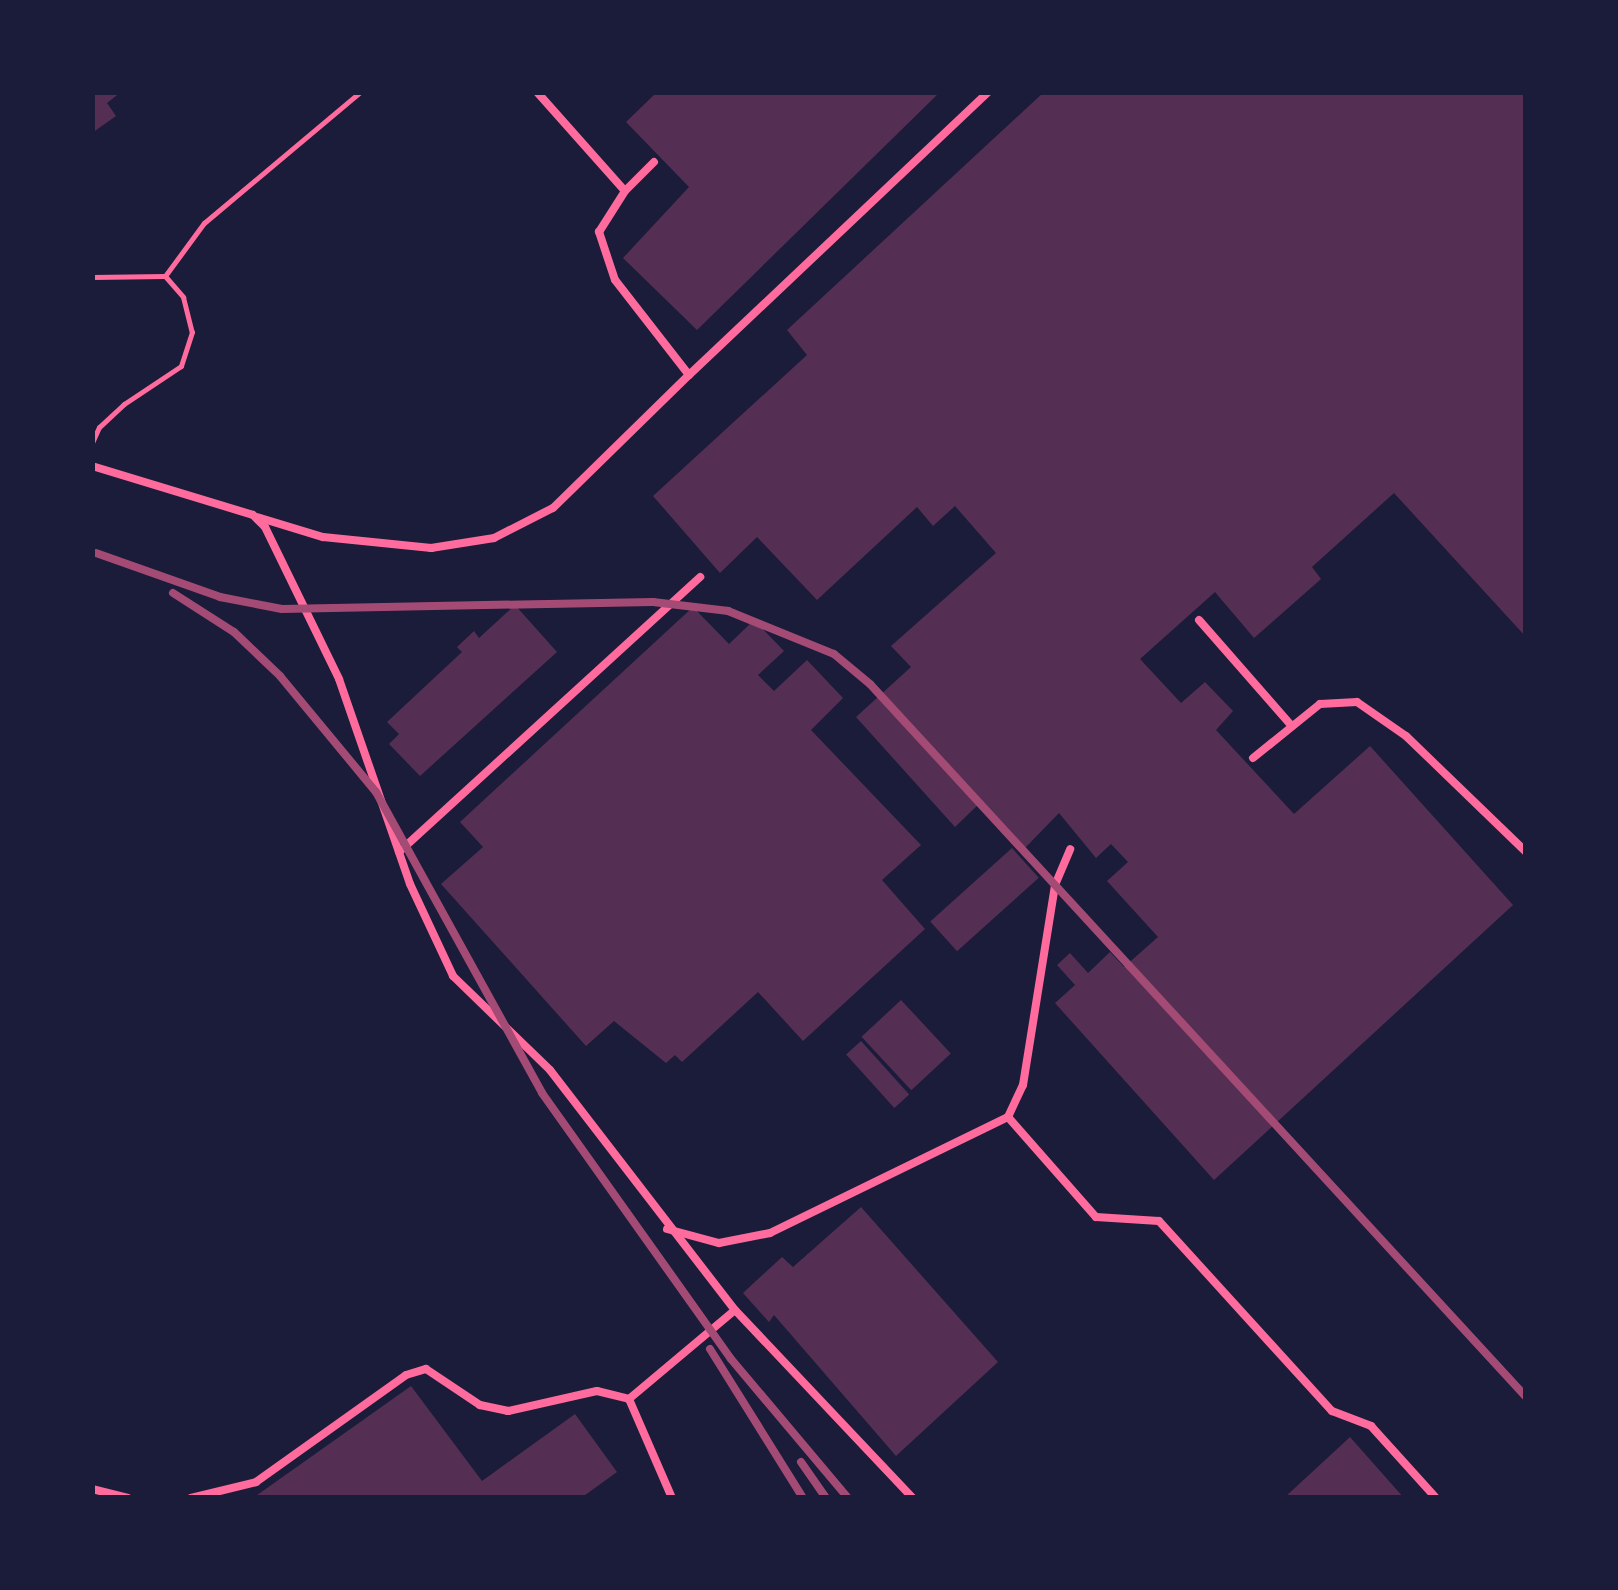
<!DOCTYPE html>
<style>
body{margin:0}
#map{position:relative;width:1618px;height:1590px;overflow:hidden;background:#1b1b3a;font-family:Poppins,sans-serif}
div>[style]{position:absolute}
.building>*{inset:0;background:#542f53;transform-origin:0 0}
.path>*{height:5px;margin:-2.5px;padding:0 2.5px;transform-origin:2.5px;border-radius:2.5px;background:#ff6b9d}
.service>*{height:8px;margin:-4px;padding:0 4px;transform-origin:4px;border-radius:4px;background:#ff6b9d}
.rail>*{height:8px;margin:-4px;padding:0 4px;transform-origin:4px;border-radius:4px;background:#a44b75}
span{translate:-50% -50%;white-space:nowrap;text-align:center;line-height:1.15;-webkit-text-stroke:8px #1b1b3a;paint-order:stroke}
.frame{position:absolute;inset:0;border:95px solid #1b1b3a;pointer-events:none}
</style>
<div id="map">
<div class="building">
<div style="clip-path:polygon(92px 92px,121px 92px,107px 103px,116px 116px,92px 133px)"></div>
<div style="clip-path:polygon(657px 92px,940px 92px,697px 330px,623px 258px,689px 187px,626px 122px)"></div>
<div style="clip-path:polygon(1044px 92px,1526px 92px,1526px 637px,1394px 493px,1312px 567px,1321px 579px,1254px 638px,1215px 592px,1140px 659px,1181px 703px,1205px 682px,1233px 711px,1216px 730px,1294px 814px,1370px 746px,1513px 905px,1214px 1180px,1055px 1003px,1075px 985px,1057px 965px,1070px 953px,1088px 973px,1110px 952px,1124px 967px,1158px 937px,1107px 881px,1128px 862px,1111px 844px,1096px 858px,1059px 813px,1025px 848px,982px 801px,955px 827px,856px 717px,911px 667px,891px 646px,996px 553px,955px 506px,933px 526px,917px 507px,817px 600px,757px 537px,720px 573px,653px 496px,807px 355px,787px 330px)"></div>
<div style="clip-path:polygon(515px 605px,557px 652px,420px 776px,389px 744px,399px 734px,387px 722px,462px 652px,457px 647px,474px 631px,479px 638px)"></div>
<div style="clip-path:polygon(693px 607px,729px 644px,754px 620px,784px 651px,758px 675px,774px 691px,807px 660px,843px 698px,811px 730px,921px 845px,882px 880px,925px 929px,803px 1041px,758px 992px,682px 1062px,675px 1055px,666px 1063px,614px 1021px,586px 1046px,441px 884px,483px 847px,460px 822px)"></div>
<div style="left:1012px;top:848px;width:40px;height:110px;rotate:48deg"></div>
<div style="left:901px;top:1000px;width:73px;height:54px;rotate:47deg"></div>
<div style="left:861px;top:1041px;width:72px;height:20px;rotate:48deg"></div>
<div style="clip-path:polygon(861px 1207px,998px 1362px,896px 1456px,774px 1315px,769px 1322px,743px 1293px,782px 1257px,793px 1267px)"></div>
<div style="clip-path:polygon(411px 1386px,482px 1481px,575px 1414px,617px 1472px,581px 1498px,253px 1498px)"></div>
<div style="clip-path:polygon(1350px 1437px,1404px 1498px,1284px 1498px)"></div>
</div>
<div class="path">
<div style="left:165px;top:276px;width:66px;rotate:-53.7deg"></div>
<div style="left:204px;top:223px;width:204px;rotate:-40deg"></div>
<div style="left:92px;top:277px;width:73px;rotate:-0.8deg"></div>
<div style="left:165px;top:276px;width:28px;rotate:49deg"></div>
<div style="left:183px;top:297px;width:36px;rotate:76deg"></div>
<div style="left:192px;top:332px;width:36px;rotate:108deg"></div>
<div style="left:181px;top:366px;width:69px;rotate:146.3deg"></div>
<div style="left:124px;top:404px;width:34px;rotate:137deg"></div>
<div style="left:99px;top:427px;width:17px;rotate:114deg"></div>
</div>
<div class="service">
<div style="left:537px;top:92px;width:132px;rotate:48.4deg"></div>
<div style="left:689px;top:375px;width:412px;rotate:-43.4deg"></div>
<div style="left:92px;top:466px;width:168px;rotate:16.9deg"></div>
<div style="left:253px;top:515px;width:17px;rotate:45deg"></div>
<div style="left:265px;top:527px;width:169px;rotate:64deg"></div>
<div style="left:339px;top:679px;width:217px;rotate:70.9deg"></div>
<div style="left:410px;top:884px;width:102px;rotate:64.9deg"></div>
<div style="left:453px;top:976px;width:135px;rotate:44.1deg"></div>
<div style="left:550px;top:1070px;width:303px;rotate:52.4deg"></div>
<div style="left:735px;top:1310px;width:259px;rotate:46.6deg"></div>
<div style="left:257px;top:517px;width:69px;rotate:16.9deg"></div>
<div style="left:323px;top:537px;width:109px;rotate:5.8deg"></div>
<div style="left:431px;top:548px;width:64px;rotate:-9deg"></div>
<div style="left:494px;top:538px;width:66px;rotate:-27deg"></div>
<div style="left:553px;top:508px;width:190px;rotate:-44.4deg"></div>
<div style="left:689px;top:375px;width:120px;rotate:-127.9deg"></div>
<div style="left:615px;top:280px;width:51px;rotate:-108.4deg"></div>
<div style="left:599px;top:232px;width:49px;rotate:-57.6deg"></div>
<div style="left:625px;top:191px;width:41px;rotate:-45deg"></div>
<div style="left:1199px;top:620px;width:138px;rotate:48.8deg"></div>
<div style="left:1253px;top:758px;width:86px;rotate:-38.9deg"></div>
<div style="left:1320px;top:704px;width:37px;rotate:-3deg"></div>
<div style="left:1357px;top:702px;width:60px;rotate:34.8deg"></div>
<div style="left:1406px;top:736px;width:167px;rotate:44deg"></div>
<div style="left:399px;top:852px;width:408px;rotate:-42.4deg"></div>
<div style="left:1008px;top:1117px;width:133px;rotate:48.7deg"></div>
<div style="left:1096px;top:1217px;width:63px;rotate:3.6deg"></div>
<div style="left:1159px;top:1221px;width:257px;rotate:47.7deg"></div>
<div style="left:1332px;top:1411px;width:42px;rotate:21deg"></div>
<div style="left:1371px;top:1426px;width:97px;rotate:47.9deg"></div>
<div style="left:667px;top:1229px;width:54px;rotate:15.1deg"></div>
<div style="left:719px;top:1243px;width:52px;rotate:-11.1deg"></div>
<div style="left:770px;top:1233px;width:265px;rotate:-26deg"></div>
<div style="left:1008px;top:1117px;width:35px;rotate:-65deg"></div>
<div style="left:1023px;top:1085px;width:203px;rotate:-80.9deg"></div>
<div style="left:1055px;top:885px;width:39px;rotate:-67deg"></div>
<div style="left:629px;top:1399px;width:138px;rotate:-40deg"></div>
<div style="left:92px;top:1489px;width:37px;rotate:14deg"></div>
<div style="left:191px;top:1498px;width:67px;rotate:-13.8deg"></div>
<div style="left:256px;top:1482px;width:184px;rotate:-35.5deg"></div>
<div style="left:406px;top:1375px;width:21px;rotate:-17deg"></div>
<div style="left:426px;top:1369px;width:65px;rotate:33.7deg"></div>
<div style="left:480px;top:1405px;width:29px;rotate:12deg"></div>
<div style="left:508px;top:1411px;width:91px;rotate:-12.7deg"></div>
<div style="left:597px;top:1391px;width:33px;rotate:14deg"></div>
<div style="left:629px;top:1399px;width:108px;rotate:66.5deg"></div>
</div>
<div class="rail">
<div style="left:96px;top:553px;width:132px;rotate:19.5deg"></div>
<div style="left:220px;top:597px;width:63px;rotate:11deg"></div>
<div style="left:282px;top:609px;width:371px;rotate:-1.1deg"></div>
<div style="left:653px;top:602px;width:76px;rotate:6.8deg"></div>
<div style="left:728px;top:611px;width:114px;rotate:22.1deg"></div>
<div style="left:834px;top:654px;width:47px;rotate:39.8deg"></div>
<div style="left:870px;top:684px;width:969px;rotate:47.38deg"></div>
<div style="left:173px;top:593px;width:72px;rotate:32.6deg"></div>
<div style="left:234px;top:632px;width:64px;rotate:43.7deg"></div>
<div style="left:280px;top:676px;width:151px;rotate:50.4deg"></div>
<div style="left:376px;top:792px;width:344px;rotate:61.1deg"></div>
<div style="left:542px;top:1093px;width:326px;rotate:54.6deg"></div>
<div style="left:731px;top:1359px;width:182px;rotate:49.9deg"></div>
<div style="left:710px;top:1349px;width:176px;rotate:58deg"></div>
<div style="left:801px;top:1462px;width:44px;rotate:55.2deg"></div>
</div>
<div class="frame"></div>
</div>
